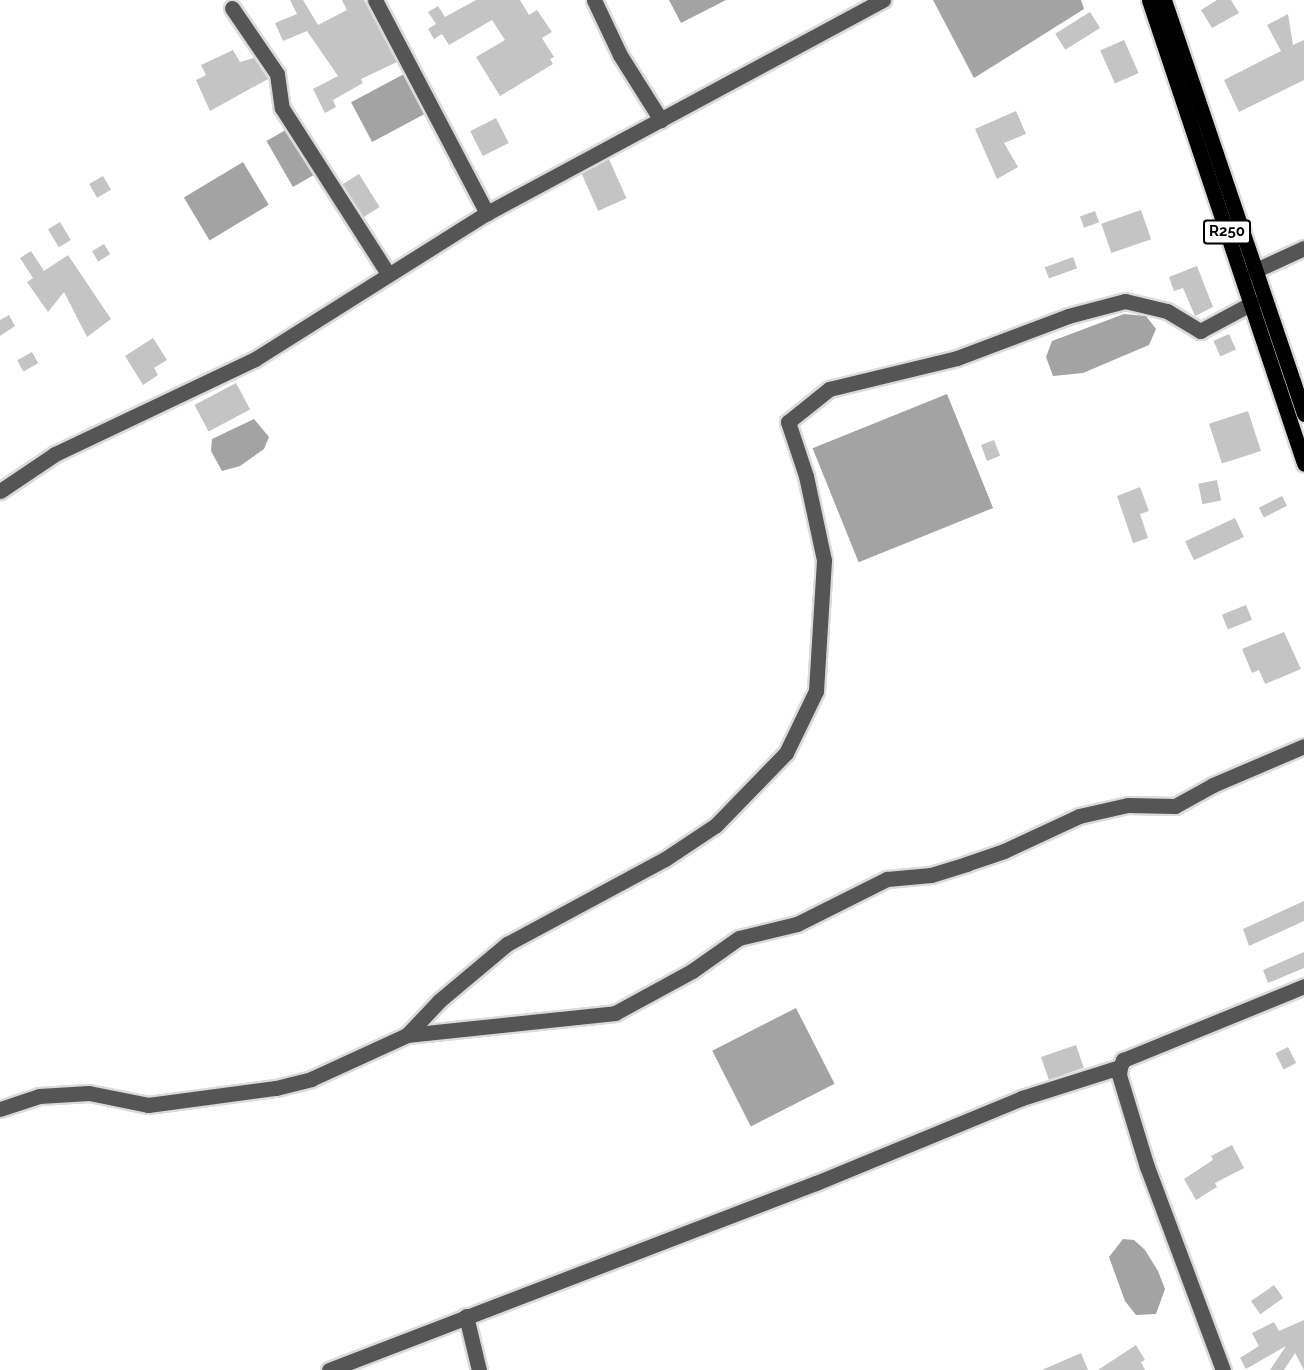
<!DOCTYPE html>
<style>
body{margin:0}
#map{position:relative;width:1304px;height:1370px;overflow:hidden;background:#fff;font-family:Raleway,sans-serif}
div>[style]{position:absolute}
.water>*{inset:0;background:#a3a3a3;transform-origin:0 0}
.building>*{inset:0;background:#c4c4c4;transform-origin:0 0}
.roads{filter:drop-shadow(2px 0 #dbdbdb) drop-shadow(-2px 0 #dbdbdb) drop-shadow(0 2px #dbdbdb) drop-shadow(0 -2px #dbdbdb)}
.minor>*{height:15px;margin:-7.5px;padding:0 7.5px;transform-origin:7.5px;border-radius:7.5px;background:#555}
.major>*{height:15px;margin:-7.5px;padding:0 7.5px;transform-origin:7.5px;border-radius:7.5px;background:#000}
span{translate:-50% -50%;white-space:nowrap;text-align:center;line-height:1.15;-webkit-text-stroke:6px #fff;paint-order:stroke}
.shield-label span{padding:2px 4px;background:#fff;border:2px solid;border-radius:4px;-webkit-text-stroke-width:0}
.shield-label{font-size:15px;color:#000;font-weight:700}
</style>
<div id="map">
<div class="water">
<div style="clip-path:polygon(669px 0,726px 0,681px 23px)"></div>
<div style="clip-path:polygon(933px 0,1081px 0,1084px 9px,974px 78px)"></div>
<div style="left:404px;top:74px;width:45px;height:60px;rotate:62deg"></div>
<div style="left:289px;top:128px;width:53px;height:26px;rotate:60deg"></div>
<div style="left:243px;top:162px;width:50px;height:69px;rotate:59deg"></div>
<div style="clip-path:polygon(1124px 314px,1146px 316px,1156px 329px,1149px 345px,1083px 373px,1053px 376px,1046px 357px,1052px 341px)"></div>
<div style="left:947px;top:394px;width:123px;height:145px;rotate:68deg"></div>
<div style="clip-path:polygon(254px 419px,269px 437px,264px 449px,240px 466px,222px 471px,211px 451px,212px 439px)"></div>
<div style="left:796px;top:1008px;width:85px;height:94px;rotate:63deg"></div>
<div style="clip-path:polygon(1123px 1239px,1134px 1240px,1145px 1250px,1158px 1271px,1165px 1289px,1156px 1314px,1136px 1315px,1125px 1301px,1109px 1257px)"></div>
</div>
<div class="building">
<div style="clip-path:polygon(290px 0,303px 0,318px 25px,347px 10px,342px 0,364px 0,397px 62px,361px 79px,363px 83px,333px 100px,336px 107px,325px 113px,313px 89px,338px 76px,307px 31px,283px 41px,275px 23px,297px 14px)"></div>
<div style="clip-path:polygon(476px 0,520px 0,529px 15px,537px 10px,552px 32px,542px 38px,554px 57px,550px 59px,553px 64px,500px 96px,476px 57px,505px 40px,492px 20px,449px 45px,442px 34px,434px 39px,428px 29px,436px 24px,428px 12px,438px 6px,445px 17px)"></div>
<div style="clip-path:polygon(1217px 0,1231px 0,1239px 13px,1212px 28px,1201px 10px)"></div>
<div style="left:1090px;top:12px;width:19px;height:41px;rotate:58deg"></div>
<div style="clip-path:polygon(1288px 14px,1293px 45px,1304px 40px,1304px 80px,1239px 112px,1224px 80px,1281px 51px,1267px 25px)"></div>
<div style="left:1124px;top:40px;width:36px;height:26px;rotate:66deg"></div>
<div style="clip-path:polygon(233px 50px,240px 62px,254px 58px,268px 79px,210px 111px,196px 80px,206px 75px,201px 65px)"></div>
<div style="clip-path:polygon(1016px 111px,1026px 134px,1004px 143px,1018px 167px,997px 179px,975px 129px)"></div>
<div style="left:496px;top:118px;width:28px;height:29px;rotate:63deg"></div>
<div style="left:609px;top:159px;width:43px;height:31px;rotate:66deg"></div>
<div style="left:359px;top:174px;width:39px;height:20px;rotate:58deg"></div>
<div style="left:103px;top:176px;width:16px;height:16px;rotate:60deg"></div>
<div style="left:1141px;top:210px;width:31px;height:42px;rotate:71deg"></div>
<div style="left:1095px;top:211px;width:12px;height:16px;rotate:70deg"></div>
<div style="left:60px;top:222px;width:21px;height:14px;rotate:59deg"></div>
<div style="left:104px;top:244px;width:12px;height:14px;rotate:59deg"></div>
<div style="clip-path:polygon(31px 251px,44px 271px,68px 255px,111px 319px,87px 337px,64px 292px,48px 312px,27px 282px,33px 278px,20px 258px)"></div>
<div style="left:1073px;top:257px;width:12px;height:30px;rotate:70deg"></div>
<div style="clip-path:polygon(1197px 266px,1213px 307px,1195px 316px,1183px 288px,1174px 291px,1169px 277px)"></div>
<div style="clip-path:polygon(9px 315px,15px 326px,0 336px,0 320px)"></div>
<div style="left:1229px;top:334px;width:17px;height:17px;rotate:66deg"></div>
<div style="clip-path:polygon(153px 338px,167px 360px,154px 368px,158px 375px,143px 385px,125px 356px)"></div>
<div style="left:32px;top:352px;width:13px;height:17px;rotate:61deg"></div>
<div style="left:236px;top:383px;width:30px;height:47px;rotate:62deg"></div>
<div style="left:1248px;top:411px;width:42px;height:41px;rotate:72deg"></div>
<div style="left:994px;top:440px;width:17px;height:14px;rotate:69deg"></div>
<div style="left:1217px;top:480px;width:21px;height:19px;rotate:79deg"></div>
<div style="clip-path:polygon(1140px 487px,1149px 511px,1140px 514px,1148px 538px,1133px 543px,1117px 496px)"></div>
<div style="left:1282px;top:496px;width:11px;height:26px;rotate:63deg"></div>
<div style="left:1235px;top:518px;width:21px;height:55px;rotate:65deg"></div>
<div style="left:1246px;top:605px;width:16px;height:26px;rotate:68deg"></div>
<div style="clip-path:polygon(1284px 632px,1301px 669px,1265px 684px,1259px 670px,1252px 673px,1242px 649px)"></div>
<div style="clip-path:polygon(1304px 901px,1304px 921px,1249px 946px,1243px 929px)"></div>
<div style="clip-path:polygon(1304px 952px,1304px 968px,1268px 983px,1263px 970px)"></div>
<div style="left:1076px;top:1045px;width:24px;height:37px;rotate:71deg"></div>
<div style="left:1288px;top:1047px;width:18px;height:14px;rotate:63deg"></div>
<div style="clip-path:polygon(1232px 1145px,1244px 1168px,1215px 1183px,1217px 1187px,1196px 1200px,1184px 1179px,1213px 1160px,1211px 1156px)"></div>
<div style="left:1274px;top:1285px;width:16px;height:28px;rotate:55deg"></div>
<div style="clip-path:polygon(1304px 1320px,1304px 1370px,1295px 1353px,1284px 1370px,1270px 1370px,1286px 1346px,1246px 1369px,1240px 1358px,1259px 1346px,1252px 1333px,1274px 1322px,1279px 1331px)"></div>
<div style="clip-path:polygon(1136px 1345px,1145px 1360px,1141px 1362px,1145px 1370px,1098px 1370px)"></div>
<div style="clip-path:polygon(1081px 1353px,1088px 1370px,1042px 1370px)"></div>
</div>
<div class="roads">
<div class="minor">
<div style="left:375px;top:0;width:241px;rotate:62.3deg"></div>
<div style="left:594px;top:0;width:61px;rotate:64.7deg"></div>
<div style="left:620px;top:55px;width:77px;rotate:57.8deg"></div>
<div style="left:232px;top:8px;width:80px;rotate:55.7deg"></div>
<div style="left:277px;top:74px;width:34px;rotate:82deg"></div>
<div style="left:282px;top:108px;width:197px;rotate:57.4deg"></div>
<div style="left:1254px;top:271px;width:55px;rotate:-24.7deg"></div>
<div style="left:0;top:491px;width:66px;rotate:-33.9deg"></div>
<div style="left:55px;top:454px;width:221px;rotate:-25.4deg"></div>
<div style="left:255px;top:359px;width:274px;rotate:-32.2deg"></div>
<div style="left:487px;top:213px;width:450px;rotate:-28.3deg"></div>
<div style="left:407px;top:1035px;width:209px;rotate:-6deg"></div>
<div style="left:615px;top:1013px;width:88px;rotate:-28.6deg"></div>
<div style="left:692px;top:971px;width:57px;rotate:-35.1deg"></div>
<div style="left:739px;top:938px;width:60px;rotate:-13.6deg"></div>
<div style="left:797px;top:924px;width:101px;rotate:-26.6deg"></div>
<div style="left:887px;top:879px;width:44px;rotate:-5.2deg"></div>
<div style="left:931px;top:875px;width:37px;rotate:-17deg"></div>
<div style="left:966px;top:864px;width:40px;rotate:-18.9deg"></div>
<div style="left:1004px;top:851px;width:83px;rotate:-25deg"></div>
<div style="left:1079px;top:816px;width:50px;rotate:-12.7deg"></div>
<div style="left:1128px;top:805px;width:47px;rotate:1.2deg"></div>
<div style="left:1175px;top:806px;width:43px;rotate:-28.9deg"></div>
<div style="left:1213px;top:785px;width:99px;rotate:-23.2deg"></div>
<div style="left:0;top:1109px;width:41px;rotate:-18.4deg"></div>
<div style="left:39px;top:1096px;width:50px;rotate:-3.4deg"></div>
<div style="left:89px;top:1093px;width:60px;rotate:11.5deg"></div>
<div style="left:148px;top:1105px;width:129px;rotate:-7.6deg"></div>
<div style="left:276px;top:1088px;width:36px;rotate:-14deg"></div>
<div style="left:311px;top:1079px;width:106px;rotate:-24.6deg"></div>
<div style="left:407px;top:1035px;width:47px;rotate:-46.7deg"></div>
<div style="left:439px;top:1001px;width:89px;rotate:-40deg"></div>
<div style="left:507px;top:944px;width:179px;rotate:-28.3deg"></div>
<div style="left:665px;top:859px;width:61px;rotate:-33.7deg"></div>
<div style="left:716px;top:825px;width:100px;rotate:-45.8deg"></div>
<div style="left:786px;top:753px;width:69px;rotate:-64.2deg"></div>
<div style="left:816px;top:691px;width:131px;rotate:-86.5deg"></div>
<div style="left:824px;top:560px;width:86px;rotate:-102.1deg"></div>
<div style="left:806px;top:476px;width:57px;rotate:-108.4deg"></div>
<div style="left:788px;top:422px;width:53px;rotate:-38.8deg"></div>
<div style="left:829px;top:389px;width:132px;rotate:-13.6deg"></div>
<div style="left:957px;top:358px;width:119px;rotate:-20.7deg"></div>
<div style="left:1068px;top:316px;width:59px;rotate:-14.7deg"></div>
<div style="left:1125px;top:301px;width:43px;rotate:13.4deg"></div>
<div style="left:1167px;top:311px;width:39px;rotate:31deg"></div>
<div style="left:1200px;top:331px;width:59px;rotate:-28.3deg"></div>
<div style="left:466px;top:1316px;width:56px;rotate:76.5deg"></div>
<div style="left:329px;top:1370px;width:522px;rotate:-21.01deg"></div>
<div style="left:816px;top:1183px;width:223px;rotate:-22.4deg"></div>
<div style="left:1022px;top:1098px;width:103px;rotate:-17.6deg"></div>
<div style="left:1223px;top:1370px;width:217px;rotate:-110.5deg"></div>
<div style="left:1147px;top:1167px;width:96px;rotate:-106.9deg"></div>
<div style="left:1119px;top:1075px;width:8px;rotate:-83deg"></div>
<div style="left:1120px;top:1067px;width:8px;rotate:-67deg"></div>
<div style="left:1123px;top:1060px;width:196px;rotate:-22.2deg"></div>
</div>
<div class="major">
<div style="left:1149px;top:0;width:489px;rotate:71.5deg"></div>
<div style="left:1164px;top:0;width:437px;rotate:71.3deg"></div>
</div>
</div>
<div class="shield-label">
<span style="left:1227px;top:232px">R250</span>
</div>
</div>
